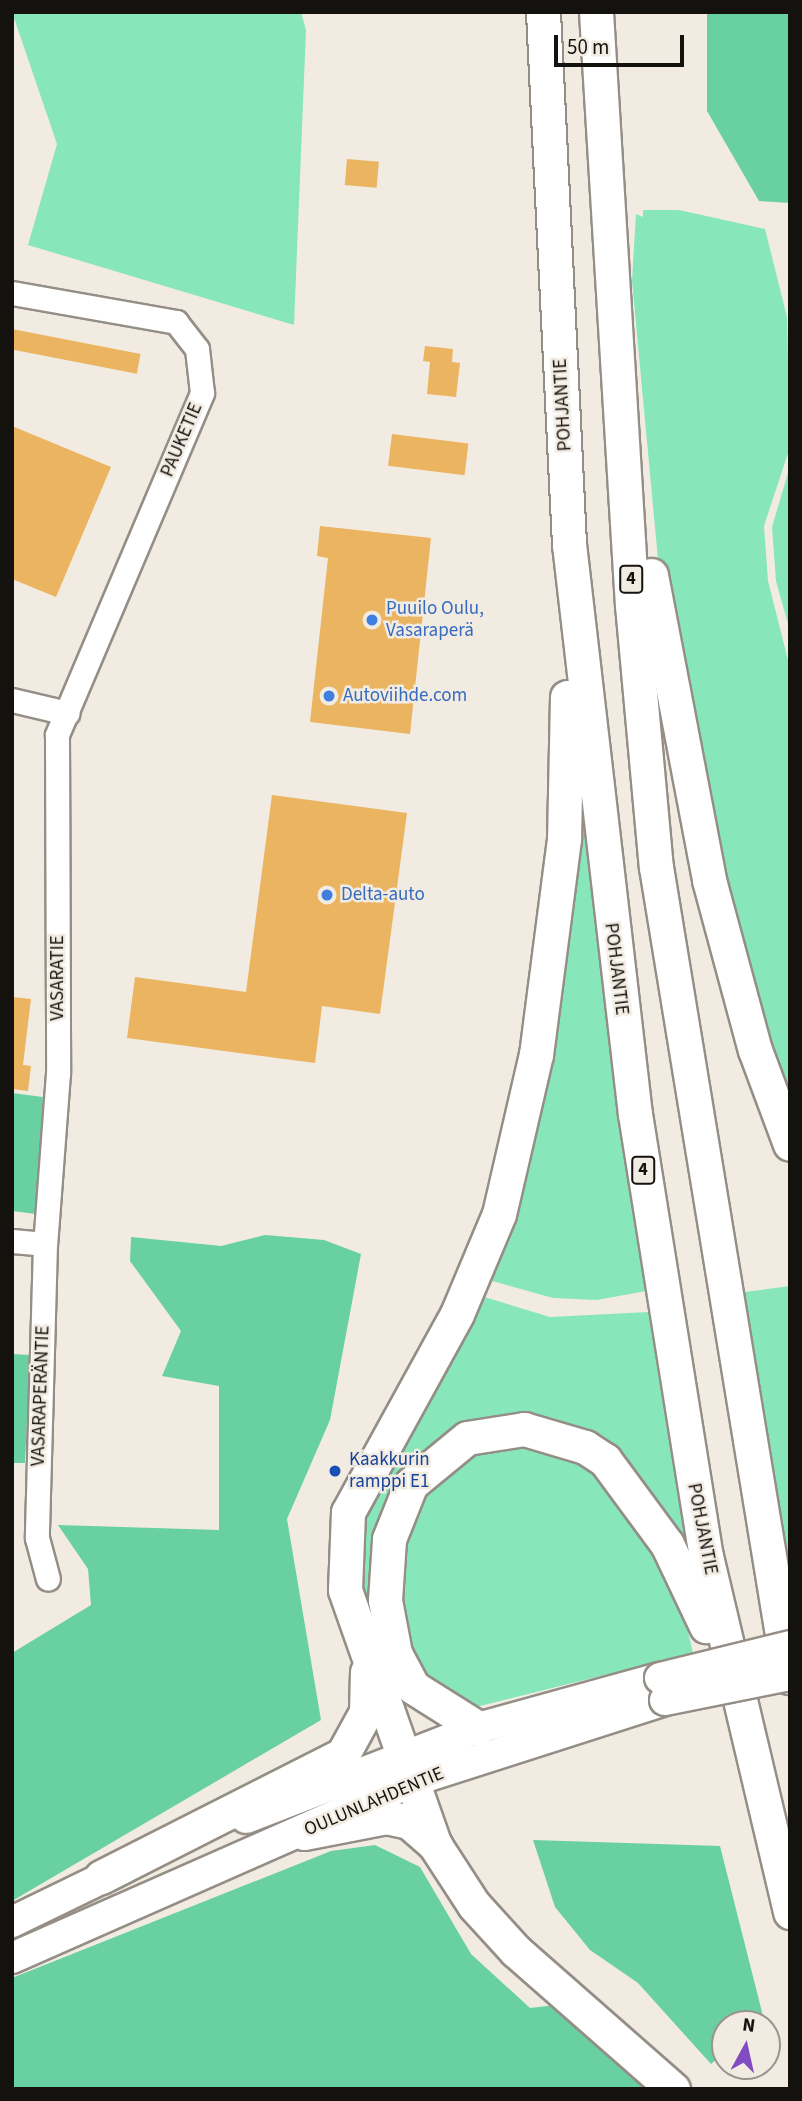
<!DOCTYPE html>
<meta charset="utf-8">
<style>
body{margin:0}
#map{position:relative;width:802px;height:2101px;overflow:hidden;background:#f2ebe2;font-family:"Source Sans 3",sans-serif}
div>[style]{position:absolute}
.green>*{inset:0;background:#87e7ba}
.forest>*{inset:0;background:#69d0a2}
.building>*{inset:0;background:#eab461;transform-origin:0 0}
.roads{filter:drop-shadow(2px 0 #948e86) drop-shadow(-2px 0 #948e86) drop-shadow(0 2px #948e86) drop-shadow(0 -2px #948e86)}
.minor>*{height:23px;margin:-11.5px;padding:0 11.5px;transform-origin:11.5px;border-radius:11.5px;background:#fff}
.major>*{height:30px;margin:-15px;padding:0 15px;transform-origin:15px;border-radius:15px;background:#fff}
.highway>*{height:33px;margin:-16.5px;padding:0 16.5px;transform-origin:16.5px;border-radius:16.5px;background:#fff}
.bridges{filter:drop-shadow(2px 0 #948e86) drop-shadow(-2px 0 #948e86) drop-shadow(0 2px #948e86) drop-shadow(0 -2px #948e86)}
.major-bridge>*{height:30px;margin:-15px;padding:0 15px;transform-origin:15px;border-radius:15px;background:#fff}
.dots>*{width:19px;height:19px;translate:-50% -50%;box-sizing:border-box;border:4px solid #f2ebe2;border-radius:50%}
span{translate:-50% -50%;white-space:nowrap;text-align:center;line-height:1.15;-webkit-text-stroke:5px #f2ebe2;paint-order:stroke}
.shield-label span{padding:2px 5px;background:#f2ebe2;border:2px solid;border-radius:5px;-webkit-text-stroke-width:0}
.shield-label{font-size:18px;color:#14120f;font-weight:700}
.street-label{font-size:19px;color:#14120f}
.shop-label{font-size:19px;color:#366cbe}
.left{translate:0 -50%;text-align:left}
.transit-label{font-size:19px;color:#164399}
.frame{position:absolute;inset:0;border:14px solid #14120f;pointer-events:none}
.north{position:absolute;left:711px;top:2010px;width:70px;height:70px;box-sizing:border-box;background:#f2ebe2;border:2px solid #99948e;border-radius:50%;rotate:8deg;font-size:19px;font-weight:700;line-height:28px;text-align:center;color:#14120f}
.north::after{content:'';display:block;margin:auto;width:24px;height:32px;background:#824bc2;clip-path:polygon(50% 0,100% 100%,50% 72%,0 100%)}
.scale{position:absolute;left:554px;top:35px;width:130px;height:32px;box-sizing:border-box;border:4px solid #14120f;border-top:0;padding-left:9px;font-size:21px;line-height:24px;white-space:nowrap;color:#14120f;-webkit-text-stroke:5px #f2ebe2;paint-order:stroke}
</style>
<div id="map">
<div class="green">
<div style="clip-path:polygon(12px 12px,301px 12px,306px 30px,294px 325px,28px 245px,57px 144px)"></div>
<div style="clip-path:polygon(643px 210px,679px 210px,765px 229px,787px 317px,790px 447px,764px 526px,768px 581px,790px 668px,790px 1122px,762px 1046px,663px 613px,632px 281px,636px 214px,643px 217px)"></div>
<div style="clip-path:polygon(790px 466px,790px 631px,776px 581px,772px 527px)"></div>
<div style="clip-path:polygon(580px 776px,646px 1291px,597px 1300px,553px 1298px,485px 1279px)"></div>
<div style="clip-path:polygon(790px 1286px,790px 1566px,738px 1293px)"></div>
<div style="clip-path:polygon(481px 1296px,550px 1317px,649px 1312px,703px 1597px,622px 1465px,483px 1422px,440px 1437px,404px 1468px,382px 1510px,371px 1583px,396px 1690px,359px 1582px,357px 1548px,369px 1501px)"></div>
<div style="clip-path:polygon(518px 1443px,560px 1454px,594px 1474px,637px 1519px,683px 1611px,693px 1653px,460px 1711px,426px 1688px,408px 1657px,394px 1601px,401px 1534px,423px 1484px,483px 1445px)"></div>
</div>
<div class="forest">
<div style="clip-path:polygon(707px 12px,790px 12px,790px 203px,759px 201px,707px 111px)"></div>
<div style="clip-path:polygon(12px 1093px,43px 1097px,36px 1214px,12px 1211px)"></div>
<div style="clip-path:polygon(265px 1235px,324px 1240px,361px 1254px,330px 1420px,287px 1519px,321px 1720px,12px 1901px,12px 1653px,91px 1605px,88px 1569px,58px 1525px,219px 1530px,219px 1386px,162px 1376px,181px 1331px,130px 1261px,131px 1237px,221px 1246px)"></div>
<div style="clip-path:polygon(12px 1354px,30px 1355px,25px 1463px,12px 1463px)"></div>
<div style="clip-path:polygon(533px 1840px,720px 1846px,763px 2016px,755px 2024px,725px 2024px,725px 2052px,711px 2064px,638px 1983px,590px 1950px,555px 1907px)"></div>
<div style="clip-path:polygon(375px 1845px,420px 1867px,471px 1954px,530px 2008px,564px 2004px,663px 2089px,12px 2089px,12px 1978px,331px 1851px)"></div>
</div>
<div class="building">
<div style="left:347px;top:159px;width:32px;height:26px;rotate:5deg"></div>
<div style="left:12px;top:329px;width:131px;height:20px;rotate:11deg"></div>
<div style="clip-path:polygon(425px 346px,453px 349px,452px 362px,460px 363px,456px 397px,427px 394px,430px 362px,423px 361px)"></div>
<div style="clip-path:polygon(12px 426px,111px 467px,56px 597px,12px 579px)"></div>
<div style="left:392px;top:434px;width:77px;height:32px;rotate:7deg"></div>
<div style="clip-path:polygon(320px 526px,431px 538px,410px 734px,310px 722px,328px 558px,317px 556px)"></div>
<div style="clip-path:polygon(272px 795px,407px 813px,380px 1014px,322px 1006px,315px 1063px,127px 1038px,135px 977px,246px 992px)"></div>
<div style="clip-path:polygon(12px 997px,31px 999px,23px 1065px,31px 1066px,28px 1091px,12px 1089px)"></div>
</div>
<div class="roads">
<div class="minor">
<div style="left:12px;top:293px;width:167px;rotate:10deg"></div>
<div style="left:176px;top:322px;width:34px;rotate:52deg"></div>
<div style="left:197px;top:349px;width:44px;rotate:83.5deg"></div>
<div style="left:202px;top:393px;width:371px;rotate:113deg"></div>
<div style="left:57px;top:735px;width:338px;rotate:89.8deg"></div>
<div style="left:58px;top:1073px;width:171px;rotate:94.3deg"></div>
<div style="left:12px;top:700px;width:57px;rotate:13.3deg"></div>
<div style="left:12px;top:1241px;width:33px;rotate:5deg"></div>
<div style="left:45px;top:1244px;width:294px;rotate:91.6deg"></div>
<div style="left:37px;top:1538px;width:42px;rotate:75deg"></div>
</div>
<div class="major">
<div style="left:246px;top:1818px;width:249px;rotate:-21.2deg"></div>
<div style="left:478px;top:1728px;width:189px;rotate:-15.4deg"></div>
<div style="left:12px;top:1922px;width:123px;rotate:-25.9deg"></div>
<div style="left:12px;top:1958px;width:438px;rotate:-23.8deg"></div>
<div style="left:413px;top:1781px;width:265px;rotate:-17.8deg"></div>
</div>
<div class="highway">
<div style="left:543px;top:12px;width:533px;rotate:87.2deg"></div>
<div style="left:569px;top:544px;width:574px;rotate:83.4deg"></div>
<div style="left:635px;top:1114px;width:448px;rotate:80.9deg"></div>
<div style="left:706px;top:1556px;width:366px;rotate:76.7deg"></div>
<div style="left:596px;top:12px;width:594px;rotate:86.53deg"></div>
<div style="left:632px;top:605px;width:263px;rotate:84.8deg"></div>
<div style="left:656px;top:867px;width:821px;rotate:80.68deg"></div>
<div style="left:651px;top:575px;width:310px;rotate:79.2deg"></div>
<div style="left:709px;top:880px;width:176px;rotate:74.9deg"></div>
<div style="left:755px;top:1050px;width:100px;rotate:69.6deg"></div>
<div style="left:567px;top:697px;width:142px;rotate:91.2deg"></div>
<div style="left:564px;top:839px;width:217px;rotate:97.4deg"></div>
<div style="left:536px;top:1054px;width:164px;rotate:103deg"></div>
<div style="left:499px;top:1214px;width:108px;rotate:112.8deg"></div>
<div style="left:457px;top:1314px;width:226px;rotate:118.8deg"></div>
<div style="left:348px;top:1512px;width:78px;rotate:92.2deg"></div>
<div style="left:345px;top:1590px;width:270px;rotate:70.6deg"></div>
<div style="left:435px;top:1845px;width:72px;rotate:57deg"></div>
<div style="left:474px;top:1905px;width:62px;rotate:47.6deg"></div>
<div style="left:516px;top:1951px;width:209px;rotate:41.3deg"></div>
<div style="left:478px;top:1728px;width:77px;rotate:-147.8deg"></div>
<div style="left:413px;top:1687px;width:38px;rotate:-118deg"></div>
<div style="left:395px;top:1653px;width:54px;rotate:-100.7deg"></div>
<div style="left:385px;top:1600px;width:61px;rotate:-86.2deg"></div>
<div style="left:389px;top:1539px;width:59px;rotate:-68.2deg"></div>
<div style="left:411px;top:1484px;width:72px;rotate:-39.4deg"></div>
<div style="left:467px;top:1438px;width:58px;rotate:-9deg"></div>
<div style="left:524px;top:1429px;width:64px;rotate:16.4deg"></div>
<div style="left:585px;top:1447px;width:24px;rotate:33deg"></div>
<div style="left:605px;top:1460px;width:104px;rotate:53.6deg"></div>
<div style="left:667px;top:1544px;width:91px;rotate:64.6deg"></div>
<div style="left:304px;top:1833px;width:84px;rotate:-11deg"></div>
<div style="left:386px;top:1817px;width:24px;rotate:12deg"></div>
<div style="left:409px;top:1822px;width:35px;rotate:41deg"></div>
<div style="left:101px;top:1877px;width:271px;rotate:-26.9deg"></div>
<div style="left:343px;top:1754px;width:48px;rotate:-61.3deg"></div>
<div style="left:366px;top:1712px;width:40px;rotate:-88.6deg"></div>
</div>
</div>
<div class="bridges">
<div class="major-bridge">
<div style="left:660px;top:1678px;width:134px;rotate:-13.8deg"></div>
<div style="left:665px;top:1700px;width:127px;rotate:-11.3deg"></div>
</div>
</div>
<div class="dots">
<div style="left:372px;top:620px;background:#3f7fe0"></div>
<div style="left:329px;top:696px;background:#3f7fe0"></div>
<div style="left:327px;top:895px;background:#3f7fe0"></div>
<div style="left:335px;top:1471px;background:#1a4fb4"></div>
</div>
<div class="shield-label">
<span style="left:631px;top:579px">4</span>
<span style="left:643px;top:1170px">4</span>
</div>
<div class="street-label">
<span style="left:563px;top:405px;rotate:-93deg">POHJANTIE</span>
<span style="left:182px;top:440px;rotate:-67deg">PAUKETIE</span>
<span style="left:616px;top:969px;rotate:83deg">POHJANTIE</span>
<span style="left:58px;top:978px;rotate:-90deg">VASARATIE</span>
<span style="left:41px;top:1396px;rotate:-88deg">VASARAPERÄNTIE</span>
<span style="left:702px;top:1529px;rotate:79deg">POHJANTIE</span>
<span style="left:374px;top:1802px;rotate:-23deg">OULUNLAHDENTIE</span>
</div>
<div class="shop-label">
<span class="left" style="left:386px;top:620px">Puuilo Oulu,<br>Vasaraperä</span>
<span class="left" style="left:343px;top:696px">Autoviihde.com</span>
<span class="left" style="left:341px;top:895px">Delta-auto</span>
</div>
<div class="transit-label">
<span class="left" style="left:349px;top:1471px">Kaakkurin<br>ramppi E1</span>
</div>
<div class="frame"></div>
<div class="north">N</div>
<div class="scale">50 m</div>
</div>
